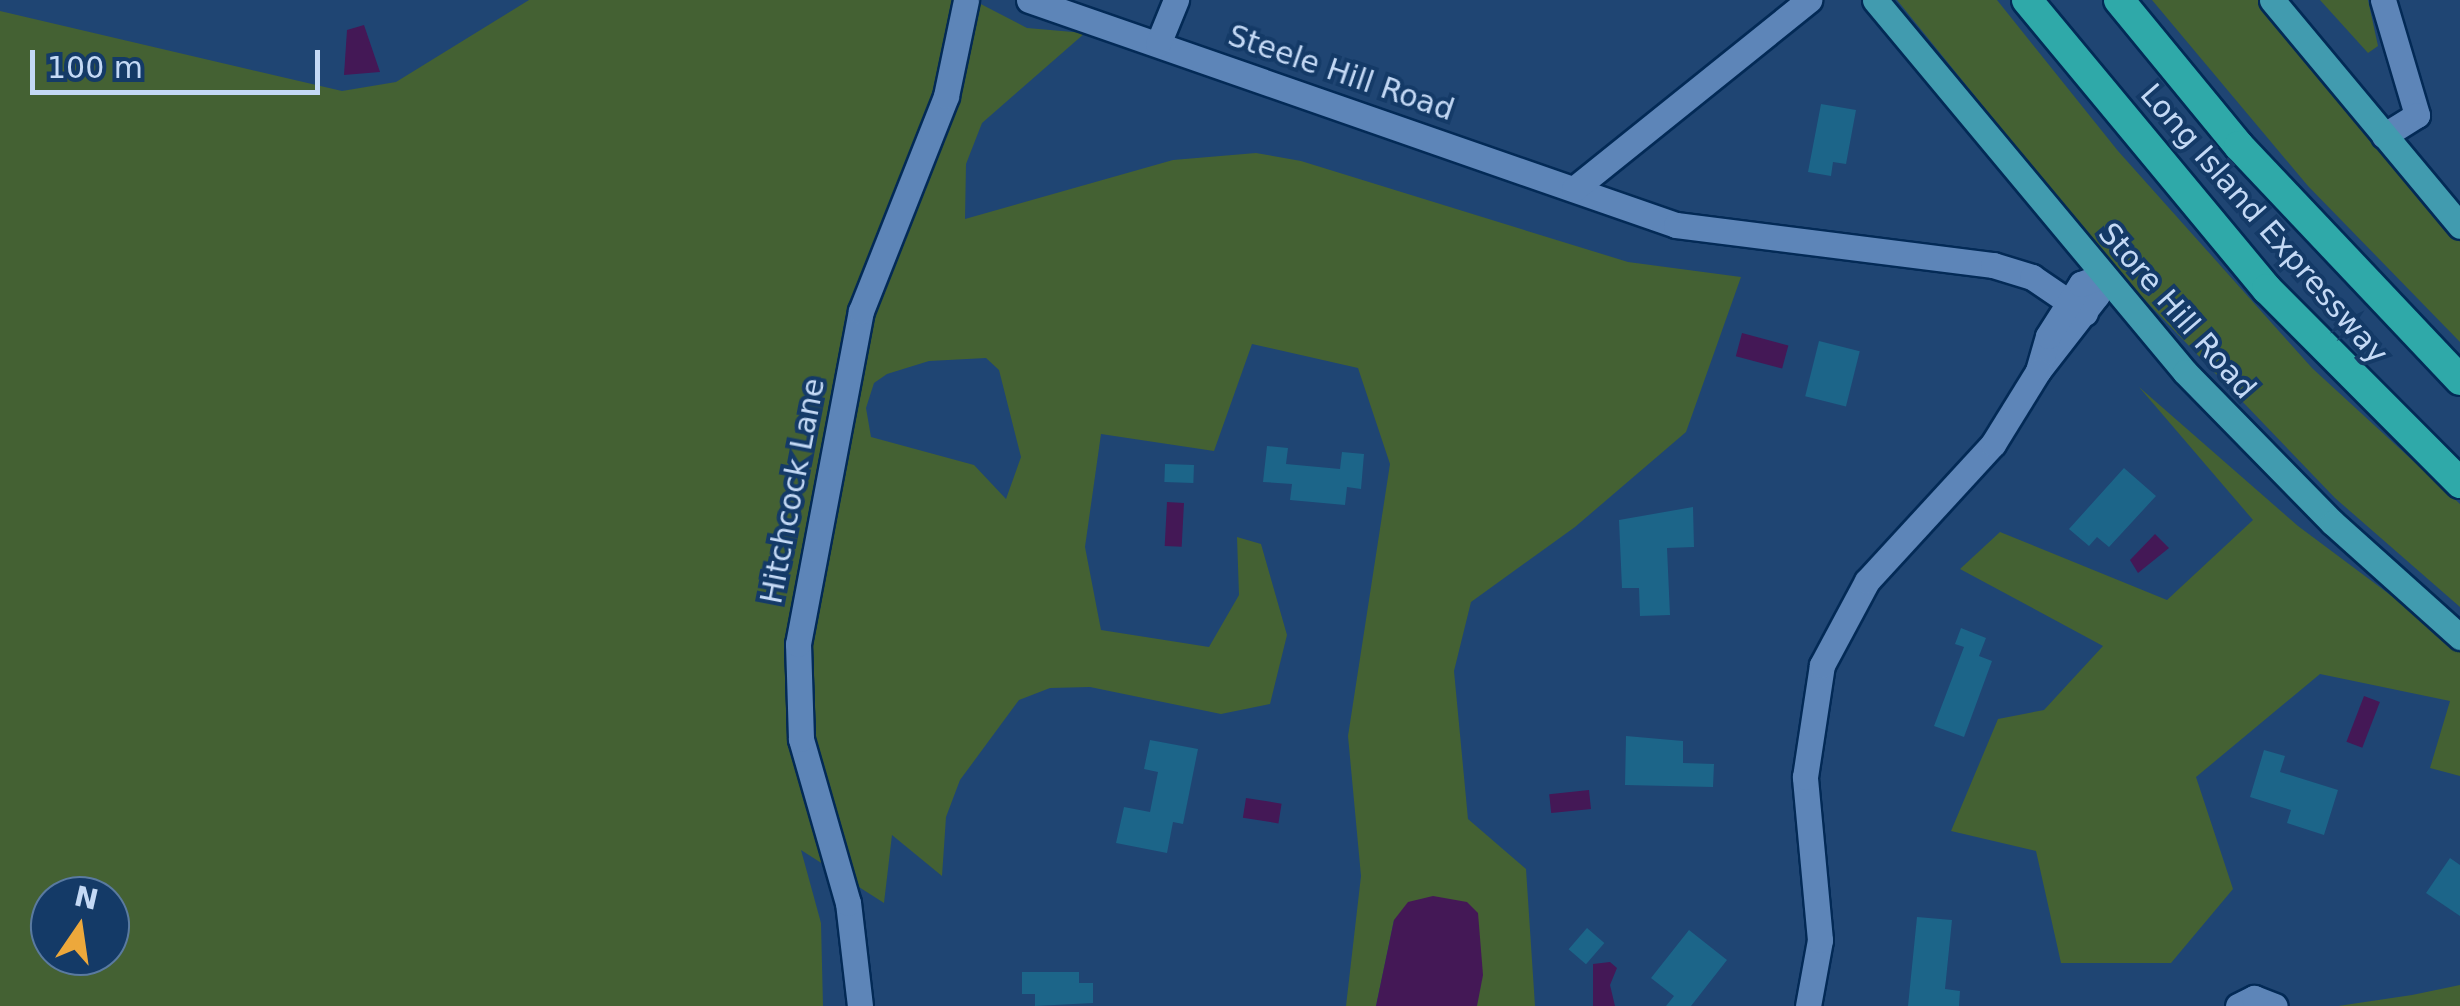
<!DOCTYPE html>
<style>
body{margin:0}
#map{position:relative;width:2460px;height:1006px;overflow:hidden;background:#1f4573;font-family:"DejaVu Sans",sans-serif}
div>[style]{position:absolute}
.green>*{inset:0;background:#446133}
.water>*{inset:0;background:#441856;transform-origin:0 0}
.building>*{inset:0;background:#1c6589;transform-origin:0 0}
.roads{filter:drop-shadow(2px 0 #032a56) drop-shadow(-2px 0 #032a56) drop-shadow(0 2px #032a56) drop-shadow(0 -2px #032a56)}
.minor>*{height:25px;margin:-12.5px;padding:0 12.5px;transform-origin:12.5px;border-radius:12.5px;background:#5d85b8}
.major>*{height:25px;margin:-12.5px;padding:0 12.5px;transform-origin:12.5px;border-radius:12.5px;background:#419baf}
.highway>*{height:30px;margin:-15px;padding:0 15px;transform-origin:15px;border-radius:15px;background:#2fa9a9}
span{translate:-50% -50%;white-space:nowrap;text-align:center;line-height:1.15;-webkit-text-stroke:8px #143a67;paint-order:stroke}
.street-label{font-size:30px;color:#c4d9f5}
.north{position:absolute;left:30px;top:876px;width:100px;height:100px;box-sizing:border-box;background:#143a67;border:2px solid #5a7aa0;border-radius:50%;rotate:13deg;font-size:28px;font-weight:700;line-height:40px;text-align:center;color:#c4d9f5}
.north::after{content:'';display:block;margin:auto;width:35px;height:45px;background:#eda83b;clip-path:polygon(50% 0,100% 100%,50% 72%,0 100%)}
.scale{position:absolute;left:30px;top:50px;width:290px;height:45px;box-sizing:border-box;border:5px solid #c4d9f5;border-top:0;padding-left:12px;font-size:30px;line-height:35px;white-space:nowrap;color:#c4d9f5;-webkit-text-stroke:8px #143a67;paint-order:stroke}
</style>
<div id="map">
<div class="green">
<div style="clip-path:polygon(evenodd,529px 0,973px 0,1027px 28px,1085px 33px,982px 123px,966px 164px,965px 219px,1173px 160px,1256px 153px,1301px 161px,1628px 262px,1741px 277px,1686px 432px,1575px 527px,1471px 602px,1454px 671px,1468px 819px,1526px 869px,1535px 1006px,1477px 1006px,1478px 913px,1394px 920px,1376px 1006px,1346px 1006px,1361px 876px,1348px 736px,1390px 464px,1358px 368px,1252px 344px,1214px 451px,1101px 434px,1085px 547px,1101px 630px,1209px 647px,1239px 595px,1237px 537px,1261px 544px,1287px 635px,1270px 704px,1221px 714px,1090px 687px,1050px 688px,1019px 700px,960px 780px,946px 817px,942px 876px,892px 835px,884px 903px,801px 850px,821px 923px,823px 1006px,0 1006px,0 11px,342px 91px,396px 82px,529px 0,986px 358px,999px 370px,1021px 457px,1006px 499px,974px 465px,871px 437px,866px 408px,874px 383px,887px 374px,929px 361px,986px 358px,529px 0,50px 896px,110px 896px,110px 956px,50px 956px,50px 896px)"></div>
<div style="clip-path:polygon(1897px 0,1997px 0,2118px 151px,2312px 368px,2460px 504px,2460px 607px,2335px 498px,2117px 271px)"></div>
<div style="clip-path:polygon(2152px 0,2258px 0,2460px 242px,2460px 342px,2308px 186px)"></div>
<div style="clip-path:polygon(2320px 0,2368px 0,2378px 46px,2368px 53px)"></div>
<div style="clip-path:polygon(2139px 387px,2298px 526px,2460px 647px,2460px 776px,2430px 768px,2450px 701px,2320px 674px,2196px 777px,2233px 889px,2171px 963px,2061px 963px,2036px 851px,1951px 831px,1998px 719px,2044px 710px,2103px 646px,1960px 569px,2000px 532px,2167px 600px,2253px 520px)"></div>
<div style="clip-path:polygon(2460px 985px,2460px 1006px,2338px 1006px,2412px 995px)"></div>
</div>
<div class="water">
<div style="clip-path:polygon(364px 25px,380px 72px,344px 75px,347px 30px)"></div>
<div style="left:1742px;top:333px;width:48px;height:24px;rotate:15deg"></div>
<div style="left:1167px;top:502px;width:17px;height:44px;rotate:3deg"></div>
<div style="clip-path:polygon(2155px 534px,2169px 548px,2138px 573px,2130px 560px)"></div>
<div style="left:2364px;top:696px;width:17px;height:49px;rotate:21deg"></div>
<div style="left:1589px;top:790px;width:19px;height:40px;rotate:84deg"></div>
<div style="left:1246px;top:798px;width:36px;height:20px;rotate:9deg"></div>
<div style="clip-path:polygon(1433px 896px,1467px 902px,1478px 913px,1483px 975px,1477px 1006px,1376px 1006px,1394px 920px,1408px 902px)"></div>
<div style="clip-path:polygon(1610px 962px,1617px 968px,1610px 985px,1615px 1006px,1593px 1006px,1593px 964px)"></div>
</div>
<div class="building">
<div style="clip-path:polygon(1821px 104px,1856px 110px,1846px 164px,1833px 162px,1831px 176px,1808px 172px)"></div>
<div style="left:1819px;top:341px;width:42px;height:57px;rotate:14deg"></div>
<div style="clip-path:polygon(1267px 446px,1288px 448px,1286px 464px,1340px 469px,1342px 452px,1364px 454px,1361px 489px,1347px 487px,1345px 505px,1290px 500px,1292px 484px,1263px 482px)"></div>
<div style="left:1165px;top:464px;width:29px;height:18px;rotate:2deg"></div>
<div style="clip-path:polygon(2124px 468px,2156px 496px,2109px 547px,2097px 537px,2089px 546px,2069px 529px)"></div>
<div style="clip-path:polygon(1693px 507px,1694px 547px,1667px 548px,1670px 615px,1640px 616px,1639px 588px,1622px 588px,1619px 520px)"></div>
<div style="clip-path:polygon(1961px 628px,1986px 638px,1979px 656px,1992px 661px,1964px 737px,1934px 726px,1964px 647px,1955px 644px)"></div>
<div style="clip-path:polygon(1626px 736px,1683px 741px,1683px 763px,1714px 764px,1713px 787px,1625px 785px)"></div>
<div style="clip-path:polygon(1150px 740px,1198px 749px,1183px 824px,1173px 822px,1167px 853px,1116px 843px,1124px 807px,1150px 812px,1158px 772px,1144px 769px)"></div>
<div style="clip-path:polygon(2264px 750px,2285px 756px,2280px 772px,2338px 790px,2324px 835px,2287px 823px,2291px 810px,2250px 797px)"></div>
<div style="clip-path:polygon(2450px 858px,2460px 865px,2460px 916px,2426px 893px)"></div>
<div style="clip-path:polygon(1917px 917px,1952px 920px,1945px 989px,1960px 991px,1959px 1006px,1908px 1006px)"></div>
<div style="left:1587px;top:928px;width:23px;height:28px;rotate:41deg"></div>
<div style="clip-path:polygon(1689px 930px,1727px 960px,1691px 1006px,1666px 1006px,1674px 996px,1651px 978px)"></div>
<div style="clip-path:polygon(1022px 972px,1079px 972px,1079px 983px,1093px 983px,1093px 1003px,1035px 1006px,1035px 994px,1022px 994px)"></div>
</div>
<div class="roads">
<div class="minor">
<div style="left:1029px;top:0;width:685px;rotate:19.18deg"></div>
<div style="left:1676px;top:225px;width:320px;rotate:7.2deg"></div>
<div style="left:1993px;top:265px;width:41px;rotate:17.1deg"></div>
<div style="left:2032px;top:277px;width:64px;rotate:34.2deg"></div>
<div style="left:2383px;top:0;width:120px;rotate:73.5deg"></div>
<div style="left:2417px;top:115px;width:39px;rotate:148deg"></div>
<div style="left:1158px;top:44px;width:48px;rotate:-67.8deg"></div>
<div style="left:1574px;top:189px;width:302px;rotate:-38.8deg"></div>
<div style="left:2102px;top:276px;width:20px;rotate:105deg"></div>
<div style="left:2097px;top:295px;width:96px;rotate:127.8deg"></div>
<div style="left:2038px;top:371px;width:36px;rotate:-74deg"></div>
<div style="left:2048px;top:336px;width:62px;rotate:-57.6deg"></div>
<div style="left:2081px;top:284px;width:22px;rotate:-21deg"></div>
<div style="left:860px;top:1006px;width:104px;rotate:-96.6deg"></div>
<div style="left:848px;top:903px;width:171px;rotate:-106deg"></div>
<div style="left:801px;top:739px;width:95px;rotate:-91.8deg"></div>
<div style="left:798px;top:644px;width:339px;rotate:-79.3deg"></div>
<div style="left:861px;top:311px;width:231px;rotate:-68.4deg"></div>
<div style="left:946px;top:96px;width:98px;rotate:-78.2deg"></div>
<div style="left:1808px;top:1006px;width:67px;rotate:-79.7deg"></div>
<div style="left:1820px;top:940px;width:164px;rotate:-95.3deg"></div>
<div style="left:1805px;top:777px;width:113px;rotate:-81.4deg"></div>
<div style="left:1822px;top:665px;width:95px;rotate:-61.8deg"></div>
<div style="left:1867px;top:581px;width:186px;rotate:-47.4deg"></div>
<div style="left:1993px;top:444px;width:86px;rotate:-58.3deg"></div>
<div style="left:2238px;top:1006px;width:18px;rotate:-27deg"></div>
<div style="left:2254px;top:998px;width:22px;rotate:21deg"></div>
</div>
<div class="major">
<div style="left:1875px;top:0;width:484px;rotate:50.2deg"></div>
<div style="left:2185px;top:372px;width:211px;rotate:45.6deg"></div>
<div style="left:2333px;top:523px;width:171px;rotate:41.9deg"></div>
<div style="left:2272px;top:0;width:294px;rotate:50.2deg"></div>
</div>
<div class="highway">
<div style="left:2027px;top:0;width:376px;rotate:50.3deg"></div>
<div style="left:2267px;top:289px;width:274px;rotate:45.1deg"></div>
<div style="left:2119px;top:0;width:189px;rotate:50.6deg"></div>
<div style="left:2239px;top:146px;width:322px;rotate:46.6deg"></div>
</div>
</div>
<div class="street-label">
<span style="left:1341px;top:73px;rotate:19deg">Steele Hill Road</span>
<span style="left:2264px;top:224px;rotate:49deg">Long Island Expressway</span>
<span style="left:2177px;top:311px;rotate:49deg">Store Hill Road</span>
<span style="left:793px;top:491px;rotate:-79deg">Hitchcock Lane</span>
</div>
<div class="north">N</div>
<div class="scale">100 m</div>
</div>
